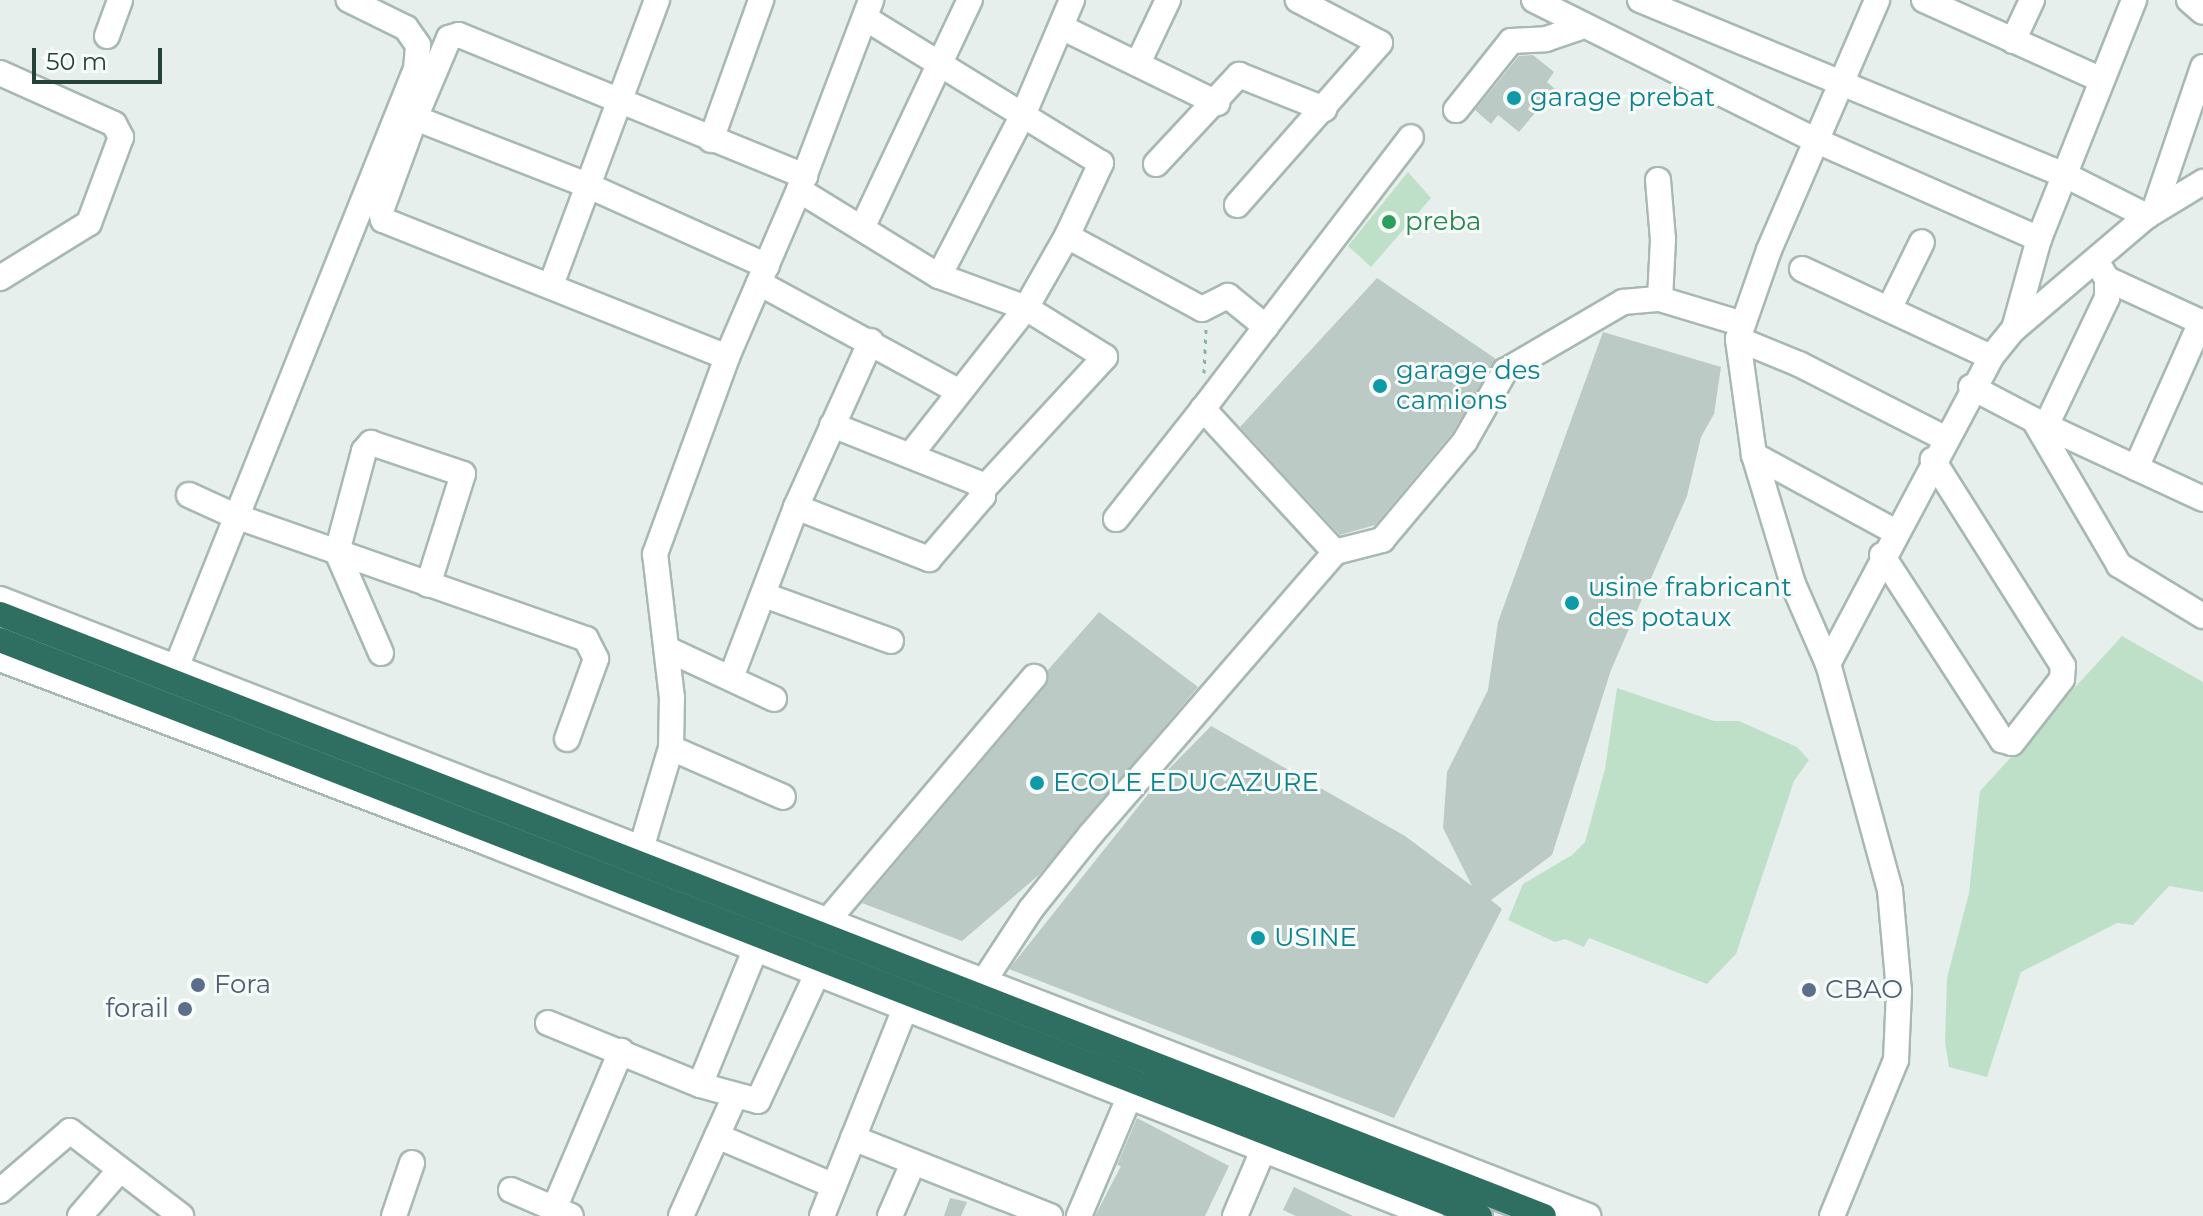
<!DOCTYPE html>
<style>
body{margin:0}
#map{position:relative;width:2203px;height:1216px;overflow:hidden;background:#e6efeb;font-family:Montserrat,sans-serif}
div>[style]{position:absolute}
.green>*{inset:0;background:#bfe0c8}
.building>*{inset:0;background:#bbcac4}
.path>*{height:3px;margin-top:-1.5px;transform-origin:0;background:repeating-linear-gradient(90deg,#86b3a5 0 4px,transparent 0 10px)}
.roads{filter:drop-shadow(2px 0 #a8b8b2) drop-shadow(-2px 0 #a8b8b2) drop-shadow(0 2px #a8b8b2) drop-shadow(0 -2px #a8b8b2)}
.minor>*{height:24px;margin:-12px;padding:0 12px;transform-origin:12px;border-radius:12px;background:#fff}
.highway>*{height:24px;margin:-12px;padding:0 12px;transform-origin:12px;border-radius:12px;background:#2f6f62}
.dots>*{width:22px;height:22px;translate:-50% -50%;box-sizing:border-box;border:4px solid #f7fbf9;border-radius:50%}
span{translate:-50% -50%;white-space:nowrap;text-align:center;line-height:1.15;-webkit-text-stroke:6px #f7fbf9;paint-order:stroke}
.culture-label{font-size:26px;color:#0d838f}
.left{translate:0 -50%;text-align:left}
.leisure-label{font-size:26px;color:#27864d}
.service-label{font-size:26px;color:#4e5e75}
.right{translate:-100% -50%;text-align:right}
.scale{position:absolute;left:32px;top:48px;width:130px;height:36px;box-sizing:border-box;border:4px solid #24423a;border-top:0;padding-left:10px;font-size:24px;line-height:28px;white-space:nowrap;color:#24423a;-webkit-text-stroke:6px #f7fbf9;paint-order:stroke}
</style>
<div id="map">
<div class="green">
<div style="clip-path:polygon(1408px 172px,1431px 198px,1371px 267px,1348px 246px)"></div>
<div style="clip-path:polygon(2122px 636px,2203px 682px,2203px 892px,2169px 886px,2133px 925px,2117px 923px,2021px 972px,1987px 1077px,1949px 1067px,1945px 1042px,1947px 978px,1969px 893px,1980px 791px)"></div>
<div style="clip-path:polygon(1617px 688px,1714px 721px,1739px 721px,1797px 747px,1809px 760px,1794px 781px,1736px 954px,1707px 984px,1589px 938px,1584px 947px,1565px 939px,1555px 942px,1508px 920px,1523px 884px,1572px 855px,1585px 842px,1605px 769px)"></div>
</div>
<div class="building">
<div style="clip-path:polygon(1533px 55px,1554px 72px,1547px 82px,1555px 89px,1519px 132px,1498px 115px,1491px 124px,1475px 110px,1519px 56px)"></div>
<div style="clip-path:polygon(1377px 278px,1496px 359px,1453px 432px,1375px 525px,1340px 535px,1240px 427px)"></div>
<div style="clip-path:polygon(1603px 332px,1721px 367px,1714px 414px,1701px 437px,1687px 496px,1611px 670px,1552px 855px,1491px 900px,1502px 909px,1394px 1118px,1009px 969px,1165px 773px,1211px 726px,1405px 836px,1472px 886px,1443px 828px,1447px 772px,1488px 690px,1498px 622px)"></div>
<div style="clip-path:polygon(1099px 612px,1198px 687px,1040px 874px,962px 941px,862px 903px,1045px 687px,1047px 671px)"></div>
<div style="clip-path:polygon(1137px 1118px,1229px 1166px,1205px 1216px,1095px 1216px,1121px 1166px,1117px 1165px)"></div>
<div style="clip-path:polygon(1294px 1187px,1353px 1216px,1296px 1216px,1283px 1210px)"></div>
<div style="clip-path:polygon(950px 1198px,967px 1202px,961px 1216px,944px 1216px)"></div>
</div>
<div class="path">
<div style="left:1204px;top:373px;width:44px;rotate:-87.4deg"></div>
</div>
<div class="roads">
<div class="minor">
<div style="left:1534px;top:0;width:316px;rotate:26.5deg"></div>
<div style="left:1817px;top:141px;width:243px;rotate:23.8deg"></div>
<div style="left:1640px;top:0;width:460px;rotate:22.4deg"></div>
<div style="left:2065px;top:175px;width:92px;rotate:26.6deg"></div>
<div style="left:1924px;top:0;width:195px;rotate:24.2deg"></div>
<div style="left:2189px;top:0;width:18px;rotate:41deg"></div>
<div style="left:865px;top:18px;width:277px;rotate:31.6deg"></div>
<div style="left:1101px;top:163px;width:81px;rotate:115deg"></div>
<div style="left:1067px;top:236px;width:83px;rotate:119.7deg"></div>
<div style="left:1026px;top:308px;width:186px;rotate:128.2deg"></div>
<div style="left:1061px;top:27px;width:174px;rotate:26deg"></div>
<div style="left:107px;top:36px;width:38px;rotate:-70deg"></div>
<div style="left:2013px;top:41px;width:45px;rotate:-65.1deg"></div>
<div style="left:1139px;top:61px;width:68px;rotate:-64.6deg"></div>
<div style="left:0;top:73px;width:125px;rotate:24.1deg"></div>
<div style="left:114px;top:124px;width:15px;rotate:62deg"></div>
<div style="left:121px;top:137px;width:92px;rotate:110.4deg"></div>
<div style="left:89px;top:223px;width:105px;rotate:148.3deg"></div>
<div style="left:1456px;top:110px;width:88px;rotate:-51.4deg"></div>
<div style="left:1511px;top:41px;width:35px;rotate:-3deg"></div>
<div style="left:1546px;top:39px;width:39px;rotate:-19deg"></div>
<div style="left:415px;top:118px;width:187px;rotate:21.3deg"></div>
<div style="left:589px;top:186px;width:195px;rotate:24.2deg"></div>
<div style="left:711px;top:140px;width:149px;rotate:-70.3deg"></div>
<div style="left:1156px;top:164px;width:122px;rotate:-47deg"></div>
<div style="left:1239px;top:75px;width:92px;rotate:21.8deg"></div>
<div style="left:1658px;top:180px;width:60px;rotate:85.2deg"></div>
<div style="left:1663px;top:240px;width:59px;rotate:92.9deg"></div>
<div style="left:799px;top:190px;width:164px;rotate:31.6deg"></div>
<div style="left:939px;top:276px;width:93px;rotate:20.2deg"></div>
<div style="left:1026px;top:308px;width:93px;rotate:31.8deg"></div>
<div style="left:1105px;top:357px;width:180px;rotate:132.7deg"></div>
<div style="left:1237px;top:205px;width:216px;rotate:-48.6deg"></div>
<div style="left:1380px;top:43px;width:93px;rotate:-152.3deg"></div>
<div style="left:2154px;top:211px;width:152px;rotate:-71.2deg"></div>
<div style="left:863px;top:226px;width:250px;rotate:-64.7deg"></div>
<div style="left:1067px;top:236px;width:153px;rotate:28.4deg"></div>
<div style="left:1202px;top:309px;width:29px;rotate:-27deg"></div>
<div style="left:1228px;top:296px;width:49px;rotate:39.2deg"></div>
<div style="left:2100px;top:267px;width:14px;rotate:60deg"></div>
<div style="left:2107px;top:279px;width:106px;rotate:24.6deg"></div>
<div style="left:1802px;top:269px;width:208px;rotate:25deg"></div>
<div style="left:939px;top:276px;width:184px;rotate:-62.5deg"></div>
<div style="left:1024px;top:113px;width:123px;rotate:-67deg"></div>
<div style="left:2107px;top:279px;width:19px;rotate:90deg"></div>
<div style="left:2107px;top:298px;width:142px;rotate:115.5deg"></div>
<div style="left:2046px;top:426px;width:173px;rotate:24.9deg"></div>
<div style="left:759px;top:283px;width:226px;rotate:28.5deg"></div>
<div style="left:551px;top:285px;width:304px;rotate:-69.6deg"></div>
<div style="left:1890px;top:307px;width:72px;rotate:-63.8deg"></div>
<div style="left:2014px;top:329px;width:93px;rotate:-74.5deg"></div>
<div style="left:2039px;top:239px;width:257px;rotate:-68.3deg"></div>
<div style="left:1738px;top:339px;width:66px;rotate:22.3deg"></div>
<div style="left:1799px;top:364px;width:163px;rotate:27deg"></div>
<div style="left:727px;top:357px;width:370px;rotate:-158.3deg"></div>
<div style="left:383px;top:220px;width:9px;rotate:-103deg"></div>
<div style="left:381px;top:211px;width:99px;rotate:-69.9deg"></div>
<div style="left:415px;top:118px;width:87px;rotate:-67deg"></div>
<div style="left:449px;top:38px;width:10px;rotate:-17deg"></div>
<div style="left:459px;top:35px;width:374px;rotate:22.2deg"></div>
<div style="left:1971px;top:387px;width:71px;rotate:27.6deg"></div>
<div style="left:2034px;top:420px;width:168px;rotate:59.6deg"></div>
<div style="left:2119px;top:565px;width:98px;rotate:31.3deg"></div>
<div style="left:1754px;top:455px;width:159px;rotate:28.5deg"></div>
<div style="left:2136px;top:468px;width:160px;rotate:-66deg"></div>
<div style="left:189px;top:495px;width:51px;rotate:24.5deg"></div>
<div style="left:235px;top:516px;width:372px;rotate:19.3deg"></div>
<div style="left:586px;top:639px;width:22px;rotate:63deg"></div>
<div style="left:596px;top:659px;width:85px;rotate:109.9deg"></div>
<div style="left:796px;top:507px;width:143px;rotate:21.4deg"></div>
<div style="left:929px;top:559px;width:83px;rotate:-49.4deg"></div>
<div style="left:983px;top:496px;width:14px;rotate:-111deg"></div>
<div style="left:978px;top:483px;width:157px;rotate:-158.3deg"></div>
<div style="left:1116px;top:519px;width:140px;rotate:-51.7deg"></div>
<div style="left:1335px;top:552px;width:195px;rotate:-132.7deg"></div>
<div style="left:1203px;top:409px;width:342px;rotate:-52.6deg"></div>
<div style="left:1882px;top:555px;width:221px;rotate:57deg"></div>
<div style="left:2002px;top:740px;width:10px;rotate:17deg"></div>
<div style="left:2012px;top:743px;width:81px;rotate:-52deg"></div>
<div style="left:2062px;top:679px;width:13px;rotate:-86deg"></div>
<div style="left:2063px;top:666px;width:244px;rotate:-122.3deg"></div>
<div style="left:764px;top:595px;width:135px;rotate:19.9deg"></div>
<div style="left:0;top:599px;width:1704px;rotate:21.23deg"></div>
<div style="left:667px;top:649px;width:118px;rotate:25deg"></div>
<div style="left:381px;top:653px;width:110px;rotate:-113.5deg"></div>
<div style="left:337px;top:552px;width:105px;rotate:-75deg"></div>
<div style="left:364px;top:451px;width:11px;rotate:-49deg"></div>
<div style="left:371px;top:443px;width:97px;rotate:18.6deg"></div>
<div style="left:463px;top:474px;width:116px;rotate:107.5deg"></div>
<div style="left:0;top:659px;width:518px;rotate:20.67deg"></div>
<div style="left:485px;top:842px;width:1017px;rotate:21.57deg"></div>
<div style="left:1828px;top:664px;width:87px;rotate:-113.6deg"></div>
<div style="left:1793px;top:584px;width:135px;rotate:-106.8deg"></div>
<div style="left:1754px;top:455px;width:117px;rotate:-97.9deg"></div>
<div style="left:1738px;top:339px;width:94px;rotate:-70.8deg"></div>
<div style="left:1769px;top:250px;width:272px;rotate:-66.6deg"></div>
<div style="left:176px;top:668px;width:645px;rotate:-68.17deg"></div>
<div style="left:416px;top:69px;width:24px;rotate:-85deg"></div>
<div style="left:418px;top:45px;width:21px;rotate:-125deg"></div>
<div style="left:406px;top:28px;width:64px;rotate:-153.8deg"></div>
<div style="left:732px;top:675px;width:180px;rotate:-69.1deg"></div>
<div style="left:796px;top:507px;width:182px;rotate:-65.7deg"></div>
<div style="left:671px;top:748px;width:122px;rotate:23.6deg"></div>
<div style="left:641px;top:849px;width:105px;rotate:-73.5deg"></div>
<div style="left:671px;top:748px;width:50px;rotate:-88.9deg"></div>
<div style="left:672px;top:698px;width:145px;rotate:-96.7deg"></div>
<div style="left:655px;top:554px;width:210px;rotate:-69.9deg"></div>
<div style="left:727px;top:357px;width:182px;rotate:-66.7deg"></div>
<div style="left:799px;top:190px;width:203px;rotate:-69.2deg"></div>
<div style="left:828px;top:920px;width:319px;rotate:-49.7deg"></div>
<div style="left:976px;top:993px;width:100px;rotate:-56.8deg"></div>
<div style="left:1031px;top:909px;width:96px;rotate:-51.3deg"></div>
<div style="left:1091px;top:834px;width:373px;rotate:-49.1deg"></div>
<div style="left:1335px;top:552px;width:49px;rotate:-14.3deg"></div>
<div style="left:1382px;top:540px;width:129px;rotate:-50deg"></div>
<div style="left:1465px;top:441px;width:81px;rotate:-60.3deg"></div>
<div style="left:1505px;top:371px;width:137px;rotate:-30.3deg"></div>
<div style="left:1623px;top:302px;width:37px;rotate:-5deg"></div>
<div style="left:1660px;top:299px;width:84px;rotate:16.7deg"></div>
<div style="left:548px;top:1023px;width:164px;rotate:22.2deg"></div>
<div style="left:700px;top:1085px;width:60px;rotate:15.4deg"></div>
<div style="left:758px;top:1101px;width:140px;rotate:-65.1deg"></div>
<div style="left:700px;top:1085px;width:146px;rotate:-67.8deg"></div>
<div style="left:717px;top:1136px;width:127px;rotate:23.1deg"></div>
<div style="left:853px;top:1138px;width:212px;rotate:21.6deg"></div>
<div style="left:511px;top:1190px;width:65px;rotate:23.4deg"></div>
<div style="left:0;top:1191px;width:92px;rotate:-40.6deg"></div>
<div style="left:70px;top:1131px;width:140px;rotate:37.4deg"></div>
<div style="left:554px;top:1209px;width:172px;rotate:-67deg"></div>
<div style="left:80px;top:1216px;width:58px;rotate:-49.2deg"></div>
<div style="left:394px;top:1216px;width:56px;rotate:-71.2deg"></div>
<div style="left:681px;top:1216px;width:129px;rotate:-65.8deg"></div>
<div style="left:822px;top:1216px;width:223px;rotate:-68.2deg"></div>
<div style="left:890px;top:1216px;width:58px;rotate:-66.5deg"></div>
<div style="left:1079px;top:1216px;width:147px;rotate:-67.1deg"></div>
<div style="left:1235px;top:1216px;width:74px;rotate:-66.9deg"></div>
<div style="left:1832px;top:1216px;width:169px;rotate:-67.7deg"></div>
<div style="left:1896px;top:1060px;width:69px;rotate:-87.5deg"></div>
<div style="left:1899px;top:991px;width:101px;rotate:-95.1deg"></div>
<div style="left:1890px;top:890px;width:234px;rotate:-105.3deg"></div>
<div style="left:1828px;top:664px;width:348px;rotate:-62deg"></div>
<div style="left:1991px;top:357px;width:36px;rotate:-51deg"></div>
<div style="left:2014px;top:329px;width:175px;rotate:-40.4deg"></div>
<div style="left:2147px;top:216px;width:66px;rotate:-31.3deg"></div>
</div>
<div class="highway">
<div style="left:0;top:614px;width:1657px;rotate:21.3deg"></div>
<div style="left:0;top:640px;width:1588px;rotate:21.27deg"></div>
</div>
</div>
<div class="dots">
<div style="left:1514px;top:98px;background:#0f9aa8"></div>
<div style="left:1389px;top:222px;background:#2e9e5b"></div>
<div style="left:1380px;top:386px;background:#0f9aa8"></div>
<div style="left:1572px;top:603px;background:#0f9aa8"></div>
<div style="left:1037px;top:783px;background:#0f9aa8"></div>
<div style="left:1258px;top:938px;background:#0f9aa8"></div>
<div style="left:198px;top:985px;background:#5c6f8a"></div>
<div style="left:1809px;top:990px;background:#5c6f8a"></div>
<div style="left:185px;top:1009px;background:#5c6f8a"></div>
</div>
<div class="culture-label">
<span class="left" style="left:1530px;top:98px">garage prebat</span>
<span class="left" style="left:1396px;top:386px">garage des<br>camions</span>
<span class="left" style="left:1588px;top:603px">usine frabricant<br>des potaux</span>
<span class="left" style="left:1053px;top:783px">ECOLE EDUCAZURE</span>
<span class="left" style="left:1274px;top:938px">USINE</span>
</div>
<div class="leisure-label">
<span class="left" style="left:1405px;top:222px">preba</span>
</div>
<div class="service-label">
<span class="left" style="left:214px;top:985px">Fora</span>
<span class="left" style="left:1825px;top:990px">CBAO</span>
<span class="right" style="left:169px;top:1009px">forail</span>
</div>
<div class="scale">50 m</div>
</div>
